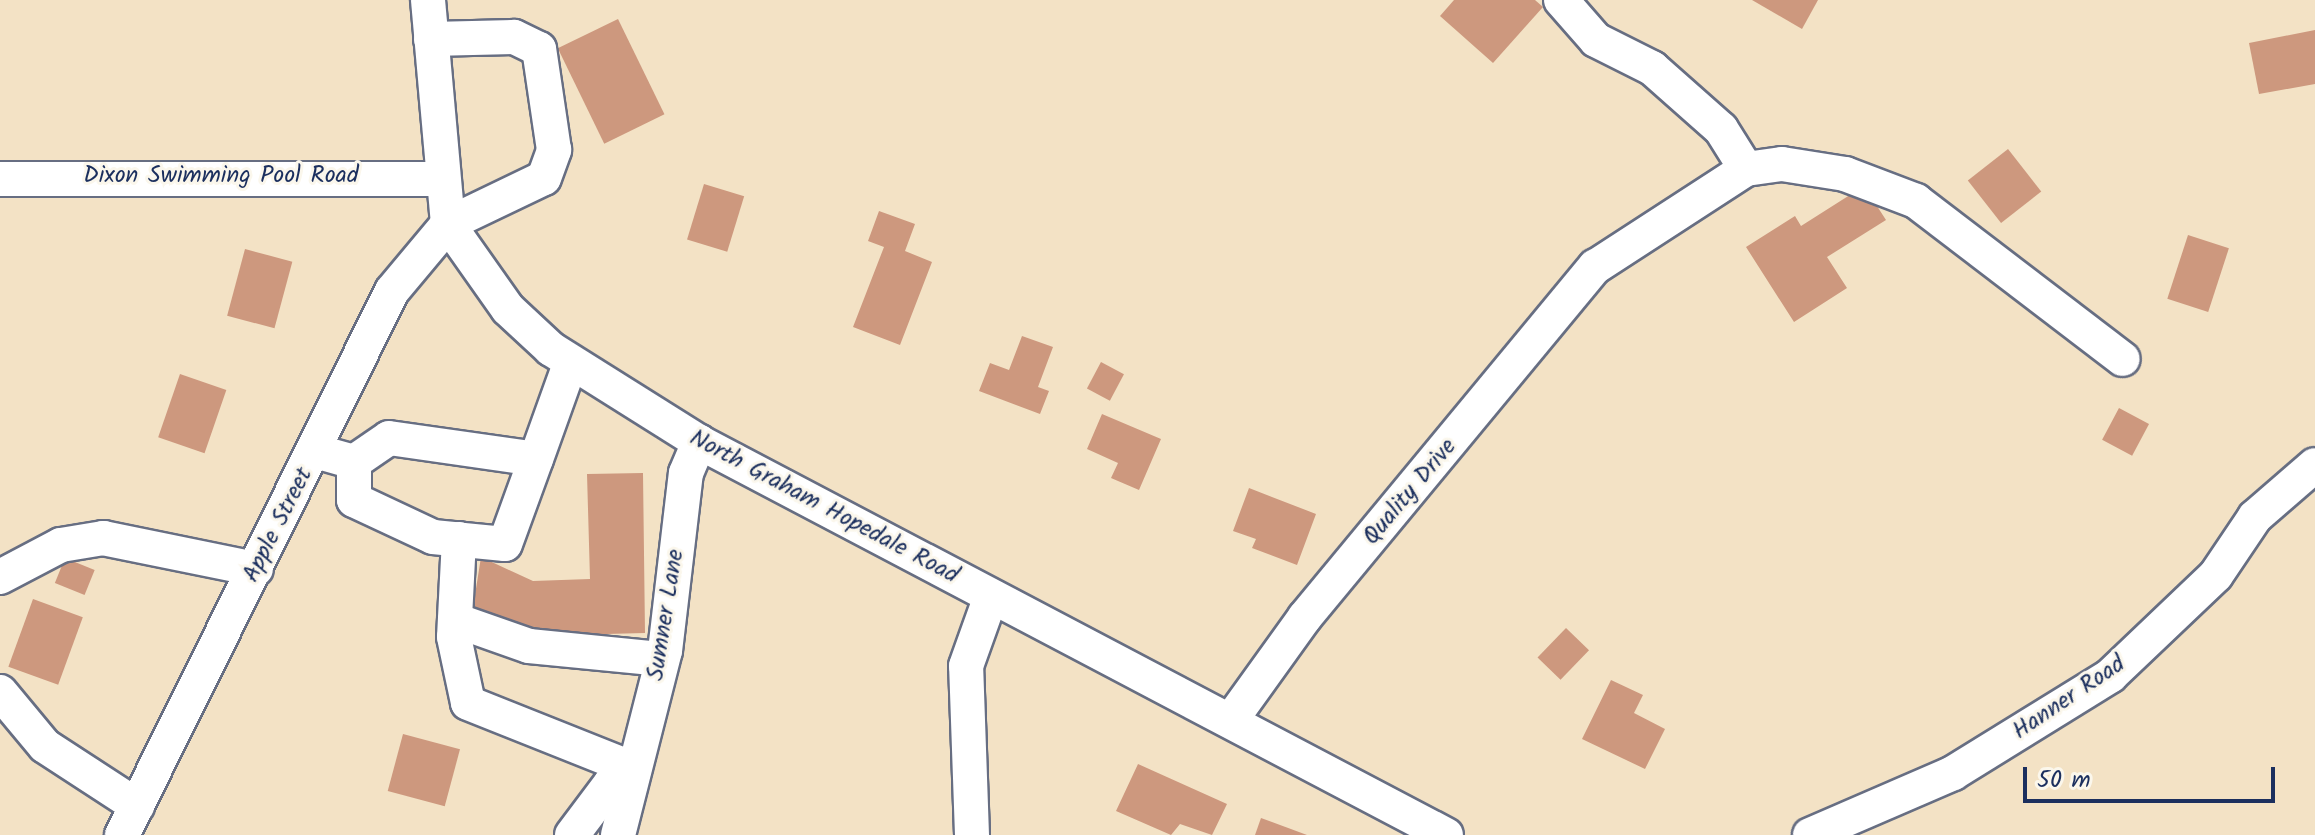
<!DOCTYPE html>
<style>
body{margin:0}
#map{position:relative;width:2315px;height:835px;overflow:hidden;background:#f3e2c5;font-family:Kalam,sans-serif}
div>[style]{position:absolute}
.building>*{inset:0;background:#cd987e;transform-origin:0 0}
.roads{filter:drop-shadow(2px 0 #676e82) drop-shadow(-2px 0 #676e82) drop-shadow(0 2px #676e82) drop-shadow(0 -2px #676e82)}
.minor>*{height:34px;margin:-17px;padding:0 17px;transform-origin:17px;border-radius:17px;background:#fff}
span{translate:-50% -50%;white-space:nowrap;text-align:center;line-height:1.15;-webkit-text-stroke:6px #fbf7ec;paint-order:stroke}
.street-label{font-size:24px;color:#1b2f5e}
.scale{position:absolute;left:2023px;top:767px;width:252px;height:36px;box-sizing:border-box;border:4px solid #1b2f5e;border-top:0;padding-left:10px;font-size:24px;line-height:28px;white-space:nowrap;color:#1b2f5e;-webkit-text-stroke:6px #fbf7ec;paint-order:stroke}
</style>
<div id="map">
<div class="building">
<div style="clip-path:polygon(1454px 0,1535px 0,1543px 7px,1493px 63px,1440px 16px)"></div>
<div style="clip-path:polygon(1752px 0,1818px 0,1802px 29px)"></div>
<div style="left:618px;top:19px;width:106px;height:67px;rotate:64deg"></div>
<div style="clip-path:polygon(2315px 30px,2315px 84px,2259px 94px,2249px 43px)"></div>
<div style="left:2008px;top:149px;width:54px;height:51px;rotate:52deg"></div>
<div style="left:704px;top:184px;width:42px;height:58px;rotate:17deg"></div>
<div style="clip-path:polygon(1864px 186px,1886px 220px,1827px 257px,1847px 288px,1794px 322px,1746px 247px,1795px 216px,1801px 226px)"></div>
<div style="clip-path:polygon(879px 211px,915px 224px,905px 251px,932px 262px,900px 345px,853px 327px,884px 247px,868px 241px)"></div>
<div style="left:2188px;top:235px;width:43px;height:67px;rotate:18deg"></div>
<div style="left:245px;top:249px;width:49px;height:69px;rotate:15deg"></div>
<div style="clip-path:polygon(1022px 336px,1053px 347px,1038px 387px,1049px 391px,1040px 414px,979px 391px,990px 363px,1009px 370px)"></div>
<div style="left:1101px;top:362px;width:26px;height:30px;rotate:28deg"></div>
<div style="left:180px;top:374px;width:49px;height:67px;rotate:19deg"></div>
<div style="left:2119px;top:408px;width:34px;height:36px;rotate:28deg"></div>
<div style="clip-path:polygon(1102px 414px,1161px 439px,1139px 490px,1111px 478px,1118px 463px,1087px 449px)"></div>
<div style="clip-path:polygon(643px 473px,645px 633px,529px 636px,472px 614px,481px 557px,533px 581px,590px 579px,587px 474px)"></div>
<div style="clip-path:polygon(1249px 488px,1316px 514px,1297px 565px,1252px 548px,1256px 539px,1233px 531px)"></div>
<div style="left:65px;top:558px;width:32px;height:27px;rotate:22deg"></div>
<div style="left:33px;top:599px;width:53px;height:72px;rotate:20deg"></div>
<div style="left:1566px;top:628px;width:32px;height:41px;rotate:44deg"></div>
<div style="clip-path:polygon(1611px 680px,1643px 695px,1634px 713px,1665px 729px,1645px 769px,1582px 739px)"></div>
<div style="left:403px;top:734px;width:59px;height:59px;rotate:15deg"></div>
<div style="clip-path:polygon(1138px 764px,1227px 804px,1212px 835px,1180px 824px,1171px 835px,1116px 811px)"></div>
<div style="clip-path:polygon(1261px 818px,1307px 835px,1255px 835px)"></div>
</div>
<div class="roads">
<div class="minor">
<div style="left:428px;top:0;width:225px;rotate:84.9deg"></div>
<div style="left:448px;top:224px;width:104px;rotate:54.8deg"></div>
<div style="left:508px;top:309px;width:59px;rotate:42.9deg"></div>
<div style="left:551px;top:349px;width:175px;rotate:32.1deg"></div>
<div style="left:699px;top:442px;width:844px;rotate:27.75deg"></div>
<div style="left:1561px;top:0;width:53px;rotate:48.8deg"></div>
<div style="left:1596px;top:40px;width:63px;rotate:26.6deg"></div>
<div style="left:1652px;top:68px;width:92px;rotate:41.5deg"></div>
<div style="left:1721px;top:129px;width:47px;rotate:58deg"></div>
<div style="left:0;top:179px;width:441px"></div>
<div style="left:315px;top:451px;width:41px;rotate:15.8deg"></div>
<div style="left:354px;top:462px;width:42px;rotate:-34.4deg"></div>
<div style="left:389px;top:438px;width:148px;rotate:8.1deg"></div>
<div style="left:536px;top:459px;width:101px;rotate:-70.3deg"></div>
<div style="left:354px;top:462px;width:38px;rotate:90deg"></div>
<div style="left:354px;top:500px;width:87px;rotate:25.1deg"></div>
<div style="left:433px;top:537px;width:72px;rotate:5.6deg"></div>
<div style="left:505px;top:544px;width:90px;rotate:-70deg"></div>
<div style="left:459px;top:539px;width:98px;rotate:92.9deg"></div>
<div style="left:454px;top:637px;width:67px;rotate:78deg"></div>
<div style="left:468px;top:703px;width:179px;rotate:21.7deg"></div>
<div style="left:0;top:577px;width:69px;rotate:-27.7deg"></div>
<div style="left:61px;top:545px;width:43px;rotate:-9.5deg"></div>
<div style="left:103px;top:538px;width:156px;rotate:11.5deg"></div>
<div style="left:455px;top:620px;width:78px;rotate:19.4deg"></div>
<div style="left:529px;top:646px;width:134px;rotate:5.6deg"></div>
<div style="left:0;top:692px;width:70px;rotate:50.2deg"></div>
<div style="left:45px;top:746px;width:110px;rotate:33.1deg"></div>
<div style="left:1231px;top:720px;width:127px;rotate:-54.3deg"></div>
<div style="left:1305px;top:617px;width:455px;rotate:-50.4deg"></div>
<div style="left:1595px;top:267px;width:180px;rotate:-33deg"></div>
<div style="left:1746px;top:169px;width:36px;rotate:-8deg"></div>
<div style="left:1782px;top:164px;width:64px;rotate:9deg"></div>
<div style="left:1845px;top:174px;width:76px;rotate:20.8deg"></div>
<div style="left:1916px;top:201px;width:260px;rotate:37.4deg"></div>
<div style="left:122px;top:835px;width:607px;rotate:-63.6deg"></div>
<div style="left:392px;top:291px;width:87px;rotate:-50.1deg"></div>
<div style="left:448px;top:224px;width:106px;rotate:-25.6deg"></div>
<div style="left:544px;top:178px;width:30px;rotate:-70deg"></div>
<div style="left:554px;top:150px;width:102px;rotate:-98.4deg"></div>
<div style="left:539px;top:49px;width:28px;rotate:-154deg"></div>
<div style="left:514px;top:37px;width:83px;rotate:178.6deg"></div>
<div style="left:572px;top:835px;width:65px;rotate:-53.1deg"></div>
<div style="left:611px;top:783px;width:19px"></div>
<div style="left:618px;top:835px;width:190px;rotate:-75.7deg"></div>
<div style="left:665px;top:651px;width:179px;rotate:-83.3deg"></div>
<div style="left:686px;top:473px;width:34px;rotate:-67deg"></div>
<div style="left:972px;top:835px;width:169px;rotate:-92deg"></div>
<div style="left:966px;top:666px;width:74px;rotate:-70.3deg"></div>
<div style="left:1810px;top:835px;width:156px;rotate:-23.4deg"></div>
<div style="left:1953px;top:773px;width:185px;rotate:-31.7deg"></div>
<div style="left:2110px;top:676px;width:146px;rotate:-43.6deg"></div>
<div style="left:2216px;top:575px;width:70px;rotate:-56.1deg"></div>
<div style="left:2255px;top:517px;width:79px;rotate:-40.9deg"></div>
</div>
</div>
<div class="street-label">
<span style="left:221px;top:176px">Dixon Swimming Pool Road</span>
<span style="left:1410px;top:492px;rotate:-50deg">Quality Drive</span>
<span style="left:824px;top:507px;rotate:28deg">North Graham Hopedale Road</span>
<span style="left:278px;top:525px;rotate:-63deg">Apple Street</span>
<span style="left:666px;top:615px;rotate:-81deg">Sumner Lane</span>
<span style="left:2069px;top:698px;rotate:-34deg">Hanner Road</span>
</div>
<div class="scale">50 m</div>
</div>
